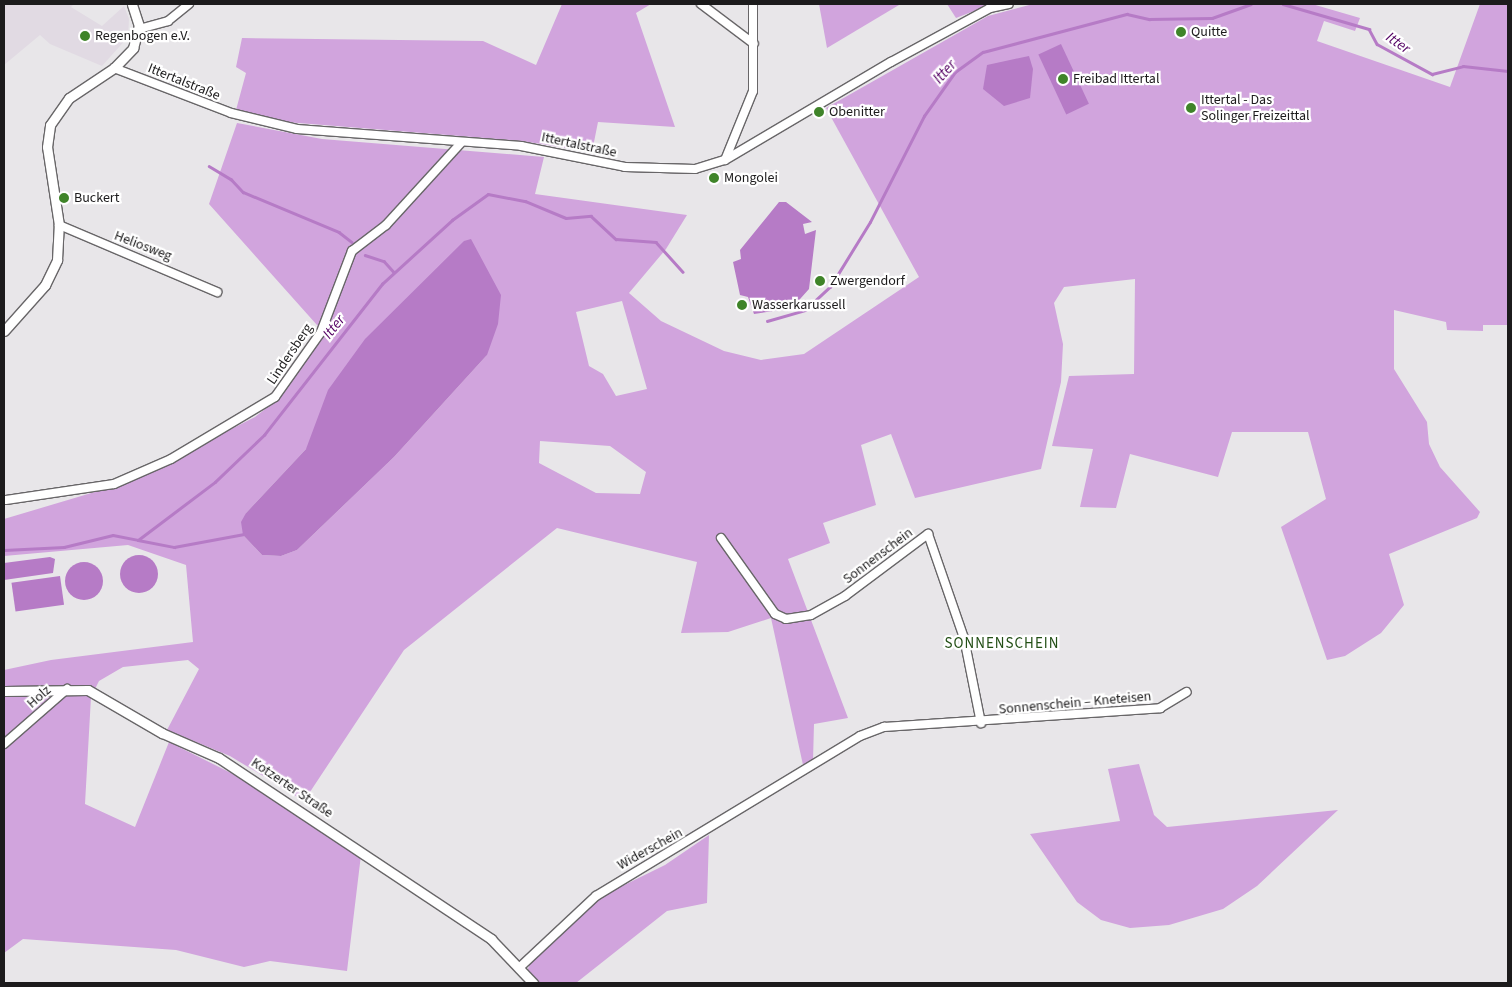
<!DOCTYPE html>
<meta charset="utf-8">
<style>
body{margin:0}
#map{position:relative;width:1512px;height:987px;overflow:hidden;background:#e8e6e9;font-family:"Source Sans 3",sans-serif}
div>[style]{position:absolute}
.built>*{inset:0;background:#e1dae3}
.green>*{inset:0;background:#d1a4dd}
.water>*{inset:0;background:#b67bc6;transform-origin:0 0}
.round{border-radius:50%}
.stream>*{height:2.5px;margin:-1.25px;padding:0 1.25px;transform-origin:1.25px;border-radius:1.25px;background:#b67bc6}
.roads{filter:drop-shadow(1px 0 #686668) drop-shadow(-1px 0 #686668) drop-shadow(0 1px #686668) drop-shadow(0 -1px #686668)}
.minor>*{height:8px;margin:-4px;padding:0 4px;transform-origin:4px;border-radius:4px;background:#fff}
.tertiary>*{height:9px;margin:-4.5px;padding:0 4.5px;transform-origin:4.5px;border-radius:4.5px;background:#fff}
.dots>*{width:14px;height:14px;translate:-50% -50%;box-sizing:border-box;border:2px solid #fff;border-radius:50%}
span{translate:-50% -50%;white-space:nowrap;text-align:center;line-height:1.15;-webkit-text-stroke:4.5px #fff;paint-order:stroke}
.poi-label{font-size:14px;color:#1c1b1c}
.left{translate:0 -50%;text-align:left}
.street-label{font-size:14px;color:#1c1b1c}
.water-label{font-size:15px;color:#530163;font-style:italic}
.neighbourhood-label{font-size:15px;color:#234f16;letter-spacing:1px}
.frame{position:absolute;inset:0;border:5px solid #1c1b1c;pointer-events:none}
</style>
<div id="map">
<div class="built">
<div style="clip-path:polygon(4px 4px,74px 4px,71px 7px,102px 26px,124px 6px,129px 19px,128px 37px,102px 66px,50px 44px,40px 35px,4px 65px)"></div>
</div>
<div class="green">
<div style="clip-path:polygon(562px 4px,651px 4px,636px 13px,675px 127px,598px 122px,592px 152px,522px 141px,286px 122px,236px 110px,246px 73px,236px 67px,242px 38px,483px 41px,536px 65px)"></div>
<div style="clip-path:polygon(819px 4px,899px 4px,899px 5px,827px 48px)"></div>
<div style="clip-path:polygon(947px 4px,992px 4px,956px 18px)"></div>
<div style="clip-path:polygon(evenodd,1033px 4px,1312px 4px,1360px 18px,1355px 31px,1324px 21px,1317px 41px,1450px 87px,1480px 4px,1508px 4px,1508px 325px,1483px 325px,1483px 331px,1447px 330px,1446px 322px,1394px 310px,1394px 369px,1427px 422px,1429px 444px,1440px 467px,1480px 512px,1477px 518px,1389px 554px,1404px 605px,1381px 633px,1345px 656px,1327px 660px,1281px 527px,1326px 499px,1308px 432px,1232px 432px,1218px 477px,1130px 454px,1116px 508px,1080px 507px,1093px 449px,1052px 446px,1069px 376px,1134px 374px,1135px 279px,1064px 287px,1054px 303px,1063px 344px,1061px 382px,1041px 469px,915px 498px,891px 434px,861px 445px,876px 505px,823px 523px,830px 543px,788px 559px,848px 718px,814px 724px,813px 761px,803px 765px,771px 618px,728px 632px,681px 633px,697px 562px,557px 528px,404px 650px,304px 801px,230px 756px,167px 730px,199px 669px,188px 660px,123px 667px,99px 681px,91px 697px,85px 804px,135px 827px,169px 742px,251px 783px,361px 855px,347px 971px,270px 961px,244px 967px,176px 950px,23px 939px,4px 953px,4px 670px,51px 660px,193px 642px,186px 565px,128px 545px,4px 556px,4px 519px,125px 483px,255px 417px,278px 399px,325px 334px,209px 204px,237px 123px,322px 139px,544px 157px,535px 194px,687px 215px,666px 249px,629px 293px,661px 321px,724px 351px,761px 360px,804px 354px,919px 277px,826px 108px,988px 16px,1033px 4px,622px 301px,647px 389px,616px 396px,603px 374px,589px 366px,576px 312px,622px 301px,1033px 4px,487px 355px,394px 457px,297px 550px,281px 556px,262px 555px,243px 535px,246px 513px,306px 449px,487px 355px,1033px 4px,540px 441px,610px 446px,646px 472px,640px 494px,596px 493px,539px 463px,540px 441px)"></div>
<div style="clip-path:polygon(1139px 764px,1154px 815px,1167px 827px,1338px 810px,1257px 886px,1223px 909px,1169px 925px,1130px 928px,1101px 920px,1077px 902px,1030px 834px,1120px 821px,1108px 769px)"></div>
<div style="clip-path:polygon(709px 835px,707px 903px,667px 911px,576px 983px,537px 983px,527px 971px,531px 961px,604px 895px,665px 865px)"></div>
</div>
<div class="water">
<div style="left:1061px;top:44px;width:66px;height:25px;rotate:65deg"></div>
<div style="clip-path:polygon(1029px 56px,1033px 69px,1030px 98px,1004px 106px,983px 89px,987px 65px)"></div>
<div style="clip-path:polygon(779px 202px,786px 202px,812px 222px,803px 224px,805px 234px,816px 230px,809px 289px,792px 308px,754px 314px,748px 297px,740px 295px,733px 262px,741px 259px,740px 250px)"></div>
<div style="clip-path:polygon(471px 239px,501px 295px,498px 324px,487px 355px,394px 457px,297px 550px,281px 556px,262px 555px,243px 535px,241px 522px,246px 513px,306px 449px,328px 390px,365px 339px,464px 241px)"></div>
<div class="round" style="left:120px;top:555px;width:38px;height:38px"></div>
<div style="clip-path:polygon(50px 557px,55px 559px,53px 573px,4px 580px,4px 563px)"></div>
<div class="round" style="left:65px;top:562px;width:38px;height:38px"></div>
<div style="left:60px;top:576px;width:29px;height:49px;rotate:82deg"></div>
</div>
<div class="stream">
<div style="left:1283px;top:4px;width:90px;rotate:16.2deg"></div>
<div style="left:1369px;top:29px;width:17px;rotate:62deg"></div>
<div style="left:1377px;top:44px;width:63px;rotate:28.6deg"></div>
<div style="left:1432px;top:74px;width:32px;rotate:-14deg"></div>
<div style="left:1463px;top:66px;width:45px;rotate:6.3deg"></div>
<div style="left:209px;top:166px;width:26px;rotate:31deg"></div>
<div style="left:231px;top:179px;width:18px;rotate:47deg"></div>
<div style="left:243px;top:192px;width:104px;rotate:22.6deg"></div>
<div style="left:339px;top:232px;width:16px;rotate:38deg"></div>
<div style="left:365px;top:255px;width:20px;rotate:18deg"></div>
<div style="left:384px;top:261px;width:15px;rotate:48deg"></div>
<div style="left:767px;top:321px;width:40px;rotate:-16deg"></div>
<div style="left:805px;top:310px;width:34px;rotate:-43deg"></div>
<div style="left:830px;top:287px;width:76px;rotate:-58.4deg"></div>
<div style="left:870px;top:222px;width:119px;rotate:-63deg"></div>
<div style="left:924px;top:116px;width:54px;rotate:-54.8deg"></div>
<div style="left:955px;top:72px;width:34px;rotate:-36deg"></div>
<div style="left:983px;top:52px;width:149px;rotate:-14.8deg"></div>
<div style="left:1127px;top:14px;width:23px;rotate:13deg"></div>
<div style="left:1149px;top:19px;width:63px;rotate:-0.9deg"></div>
<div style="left:1212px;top:18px;width:41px;rotate:-19.7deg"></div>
<div style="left:138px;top:540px;width:37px;rotate:11deg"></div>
<div style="left:174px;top:547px;width:71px;rotate:-10.5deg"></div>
<div style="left:4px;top:550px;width:60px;rotate:-2.9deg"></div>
<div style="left:64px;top:547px;width:50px;rotate:-13.8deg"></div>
<div style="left:113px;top:535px;width:25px;rotate:11deg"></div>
<div style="left:138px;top:540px;width:96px;rotate:-37deg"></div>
<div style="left:215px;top:482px;width:68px;rotate:-43.8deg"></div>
<div style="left:264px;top:435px;width:192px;rotate:-52deg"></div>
<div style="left:382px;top:284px;width:95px;rotate:-42.4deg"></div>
<div style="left:452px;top:220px;width:44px;rotate:-35.8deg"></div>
<div style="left:488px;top:194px;width:38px;rotate:11deg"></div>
<div style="left:525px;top:201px;width:44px;rotate:22.5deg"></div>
<div style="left:566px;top:218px;width:25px;rotate:-5deg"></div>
<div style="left:591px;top:216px;width:34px;rotate:43deg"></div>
<div style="left:616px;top:239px;width:40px;rotate:4.3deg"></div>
<div style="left:656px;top:242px;width:40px;rotate:48deg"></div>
</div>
<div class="roads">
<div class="minor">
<div style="left:701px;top:4px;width:66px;rotate:37deg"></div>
<div style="left:139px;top:29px;width:30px;rotate:-15deg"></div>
<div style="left:168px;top:21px;width:27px;rotate:-39deg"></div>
<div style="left:114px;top:68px;width:125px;rotate:21deg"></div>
<div style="left:231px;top:113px;width:68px;rotate:13.6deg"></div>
<div style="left:297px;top:129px;width:225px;rotate:4.3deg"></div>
<div style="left:521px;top:146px;width:106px;rotate:11.4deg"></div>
<div style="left:625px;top:167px;width:70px;rotate:1.6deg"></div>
<div style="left:695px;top:169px;width:31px;rotate:-17deg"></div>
<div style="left:725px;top:160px;width:193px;rotate:-30.6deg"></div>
<div style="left:891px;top:62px;width:113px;rotate:-28.6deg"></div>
<div style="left:990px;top:8px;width:19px;rotate:-12deg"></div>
<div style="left:725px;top:160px;width:74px;rotate:-67.9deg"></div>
<div style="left:753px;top:91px;width:87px;rotate:-90deg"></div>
<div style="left:59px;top:225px;width:172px;rotate:23deg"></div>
<div style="left:6px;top:500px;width:109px;rotate:-8.4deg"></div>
<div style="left:114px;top:484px;width:62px;rotate:-23.7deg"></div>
<div style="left:171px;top:459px;width:121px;rotate:-30.8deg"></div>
<div style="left:275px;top:397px;width:80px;rotate:-54.7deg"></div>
<div style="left:321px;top:332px;width:87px;rotate:-69.1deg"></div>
<div style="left:352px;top:251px;width:43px;rotate:-37.4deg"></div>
<div style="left:386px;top:225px;width:111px;rotate:-47.6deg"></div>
<div style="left:721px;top:538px;width:93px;rotate:54.6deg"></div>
<div style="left:775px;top:614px;width:12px;rotate:24deg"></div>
<div style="left:786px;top:619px;width:25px;rotate:-9deg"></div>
<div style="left:811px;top:615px;width:39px;rotate:-29deg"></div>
<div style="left:845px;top:596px;width:104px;rotate:-36.8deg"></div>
<div style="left:928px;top:534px;width:110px;rotate:70.9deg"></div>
<div style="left:964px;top:638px;width:87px;rotate:78.7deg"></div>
<div style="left:4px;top:744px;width:84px;rotate:-41.1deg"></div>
<div style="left:520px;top:967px;width:104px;rotate:-43.1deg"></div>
<div style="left:596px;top:896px;width:309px;rotate:-31.2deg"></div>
<div style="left:860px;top:736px;width:26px;rotate:-21deg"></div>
<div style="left:884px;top:727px;width:277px;rotate:-3.9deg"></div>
<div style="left:1160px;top:708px;width:31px;rotate:-31deg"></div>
</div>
<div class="tertiary">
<div style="left:4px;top:331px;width:62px;rotate:-48.3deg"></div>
<div style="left:45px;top:285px;width:28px;rotate:-64deg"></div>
<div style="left:57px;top:260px;width:35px;rotate:-87deg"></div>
<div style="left:59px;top:225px;width:79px;rotate:-98.7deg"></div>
<div style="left:47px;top:147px;width:22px;rotate:-82deg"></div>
<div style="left:50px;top:125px;width:33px;rotate:-55deg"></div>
<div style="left:69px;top:98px;width:54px;rotate:-33.7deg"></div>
<div style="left:114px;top:68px;width:28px;rotate:-46deg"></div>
<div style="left:133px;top:48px;width:23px;rotate:-75deg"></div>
<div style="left:139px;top:26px;width:23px;rotate:-108deg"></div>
<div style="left:4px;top:691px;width:84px;rotate:-0.7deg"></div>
<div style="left:88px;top:690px;width:86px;rotate:30.2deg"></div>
<div style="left:162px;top:733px;width:62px;rotate:23.7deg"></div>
<div style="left:219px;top:758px;width:327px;rotate:33.6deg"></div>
<div style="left:491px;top:939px;width:61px;rotate:46.3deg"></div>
</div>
</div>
<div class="dots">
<div style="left:1181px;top:32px;background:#3f8429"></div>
<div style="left:85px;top:36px;background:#3f8429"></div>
<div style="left:1063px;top:79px;background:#3f8429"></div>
<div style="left:1191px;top:108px;background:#3f8429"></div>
<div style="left:819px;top:112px;background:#3f8429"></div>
<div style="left:714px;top:178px;background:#3f8429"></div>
<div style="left:64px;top:198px;background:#3f8429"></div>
<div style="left:820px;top:281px;background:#3f8429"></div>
<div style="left:742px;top:305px;background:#3f8429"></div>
</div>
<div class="poi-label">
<span class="left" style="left:1191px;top:32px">Quitte</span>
<span class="left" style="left:95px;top:36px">Regenbogen e.V.</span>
<span class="left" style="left:1073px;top:79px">Freibad Ittertal</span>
<span class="left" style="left:1201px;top:108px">Ittertal - Das<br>Solinger Freizeittal</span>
<span class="left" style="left:829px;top:112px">Obenitter</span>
<span class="left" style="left:724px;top:178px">Mongolei</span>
<span class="left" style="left:74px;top:198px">Buckert</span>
<span class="left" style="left:830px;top:281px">Zwergendorf</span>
<span class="left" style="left:752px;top:305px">Wasserkarussell</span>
</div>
<div class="street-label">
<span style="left:184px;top:82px;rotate:22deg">Ittertalstraße</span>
<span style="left:579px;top:145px;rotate:12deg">Ittertalstraße</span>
<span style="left:143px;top:246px;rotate:21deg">Heliosweg</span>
<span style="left:290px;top:354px;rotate:-56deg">Lindersberg</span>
<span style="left:878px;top:556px;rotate:-37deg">Sonnenschein</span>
<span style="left:39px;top:697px;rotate:-41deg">Holz</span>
<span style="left:1075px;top:703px;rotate:-5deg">Sonnenschein – Kneteisen</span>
<span style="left:292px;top:788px;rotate:34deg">Kotzerter Straße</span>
<span style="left:650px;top:849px;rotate:-29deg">Widerschein</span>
</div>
<div class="water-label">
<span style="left:1398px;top:43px;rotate:35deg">Itter</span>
<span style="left:945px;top:72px;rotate:-48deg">Itter</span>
<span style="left:334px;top:327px;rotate:-52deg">Itter</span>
</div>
<div class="neighbourhood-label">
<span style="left:1002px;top:644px">SONNENSCHEIN</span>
</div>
<div class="frame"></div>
</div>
